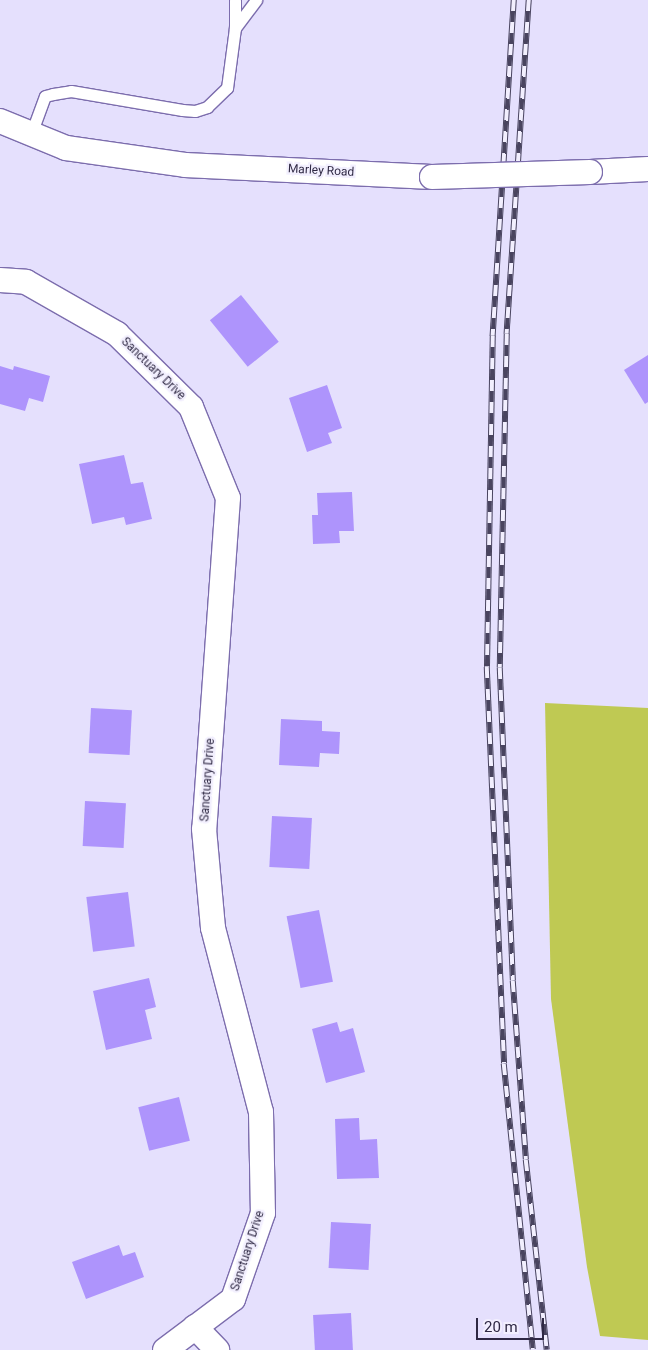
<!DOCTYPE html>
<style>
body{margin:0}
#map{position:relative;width:648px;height:1350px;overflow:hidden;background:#e5e0fd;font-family:Roboto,sans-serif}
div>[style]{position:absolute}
.green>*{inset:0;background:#bfc953}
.building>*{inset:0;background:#ae94fc;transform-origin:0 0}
.roads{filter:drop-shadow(1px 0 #7c6dad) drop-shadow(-1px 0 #7c6dad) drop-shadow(0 1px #7c6dad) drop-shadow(0 -1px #7c6dad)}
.lane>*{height:11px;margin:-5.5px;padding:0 5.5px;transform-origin:5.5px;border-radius:5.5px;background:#fff}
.street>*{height:24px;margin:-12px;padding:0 12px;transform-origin:12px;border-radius:12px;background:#fff}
.rail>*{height:5.5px;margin-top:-2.75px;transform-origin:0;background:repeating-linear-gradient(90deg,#f2effe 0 11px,#49445f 0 22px);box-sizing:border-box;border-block:1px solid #49445f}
.bridges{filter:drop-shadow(1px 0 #7c6dad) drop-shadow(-1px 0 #7c6dad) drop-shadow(0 1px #7c6dad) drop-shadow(0 -1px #7c6dad)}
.street-bridge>*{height:24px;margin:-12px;padding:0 12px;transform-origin:12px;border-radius:12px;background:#fff}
span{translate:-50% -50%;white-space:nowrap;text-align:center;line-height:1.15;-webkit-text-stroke:4.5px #f2effe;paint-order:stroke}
.street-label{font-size:12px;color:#2e2843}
.scale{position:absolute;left:476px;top:1318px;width:68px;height:22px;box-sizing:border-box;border:2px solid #2e2843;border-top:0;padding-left:6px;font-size:15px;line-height:18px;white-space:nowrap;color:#2e2843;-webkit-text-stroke:4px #f2effe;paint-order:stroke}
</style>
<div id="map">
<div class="green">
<div style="clip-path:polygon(545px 703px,648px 708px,648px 1340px,600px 1336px,587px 1267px,551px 999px)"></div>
</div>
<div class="building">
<div style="left:241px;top:295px;width:60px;height:40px;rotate:51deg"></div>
<div style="clip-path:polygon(648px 355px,648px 402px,645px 404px,624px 370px)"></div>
<div style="clip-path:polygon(0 366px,13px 370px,14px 366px,50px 376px,43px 402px,29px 398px,25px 411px,0 404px)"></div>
<div style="clip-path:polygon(327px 385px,342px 428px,328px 433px,332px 443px,307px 452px,289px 398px)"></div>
<div style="clip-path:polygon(124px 455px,131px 484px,143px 482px,152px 519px,126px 525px,124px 517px,92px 524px,79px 464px)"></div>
<div style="clip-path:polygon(352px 492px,354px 531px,339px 531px,340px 543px,313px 544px,312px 515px,318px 515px,317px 493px)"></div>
<div style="left:91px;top:708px;width:41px;height:45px;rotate:3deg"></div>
<div style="clip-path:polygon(281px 719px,322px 721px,322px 731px,340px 732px,339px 754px,320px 753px,319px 767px,279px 765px)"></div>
<div style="left:85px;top:801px;width:41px;height:45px;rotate:3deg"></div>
<div style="left:272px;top:816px;width:40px;height:51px;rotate:3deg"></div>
<div style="left:128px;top:892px;width:55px;height:42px;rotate:83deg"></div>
<div style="left:319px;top:910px;width:73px;height:33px;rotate:79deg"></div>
<div style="clip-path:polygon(149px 978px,156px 1007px,145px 1010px,152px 1039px,106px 1050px,93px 991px)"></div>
<div style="clip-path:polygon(337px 1022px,340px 1032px,353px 1028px,365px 1072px,326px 1083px,312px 1029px)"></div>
<div style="left:179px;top:1097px;width:45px;height:42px;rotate:76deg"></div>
<div style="clip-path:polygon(359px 1118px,360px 1140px,377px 1139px,379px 1178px,337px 1179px,335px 1119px)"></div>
<div style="left:331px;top:1222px;width:40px;height:46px;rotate:3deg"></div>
<div style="clip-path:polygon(119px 1245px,123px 1256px,135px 1252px,144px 1277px,86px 1299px,72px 1262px)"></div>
<div style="left:351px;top:1313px;width:37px;height:38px;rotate:87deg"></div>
</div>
<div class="roads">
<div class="lane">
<div style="left:235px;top:28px;width:35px;rotate:-53deg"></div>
<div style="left:31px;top:134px;width:40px;rotate:-69.8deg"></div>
<div style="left:45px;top:96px;width:8px;rotate:-14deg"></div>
<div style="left:53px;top:94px;width:18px;rotate:-9deg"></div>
<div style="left:71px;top:91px;width:113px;rotate:9.7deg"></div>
<div style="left:182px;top:110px;width:13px;rotate:4deg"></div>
<div style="left:195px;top:111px;width:13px;rotate:-18deg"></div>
<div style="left:207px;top:107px;width:28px;rotate:-44deg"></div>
<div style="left:227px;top:88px;width:61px;rotate:-82.4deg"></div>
<div style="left:235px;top:28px;width:28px;rotate:-90deg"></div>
</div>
<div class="street">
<div style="left:0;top:121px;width:71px;rotate:22.2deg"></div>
<div style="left:66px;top:148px;width:120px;rotate:8.1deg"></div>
<div style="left:185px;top:165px;width:247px;rotate:2.8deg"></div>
<div style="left:590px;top:172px;width:58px;rotate:-3deg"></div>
<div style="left:0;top:280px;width:26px;rotate:4deg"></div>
<div style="left:26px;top:282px;width:105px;rotate:29.7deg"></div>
<div style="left:117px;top:334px;width:104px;rotate:44.6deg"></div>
<div style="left:191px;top:407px;width:98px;rotate:67.9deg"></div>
<div style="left:228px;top:498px;width:332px;rotate:94.1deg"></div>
<div style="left:204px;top:829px;width:99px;rotate:84.8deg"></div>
<div style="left:213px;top:928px;width:190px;rotate:75.4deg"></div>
<div style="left:261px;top:1112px;width:101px;rotate:88.9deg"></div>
<div style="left:263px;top:1213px;width:91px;rotate:109.2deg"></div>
<div style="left:233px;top:1299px;width:85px;rotate:143.1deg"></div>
<div style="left:195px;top:1327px;width:32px;rotate:46deg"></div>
</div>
</div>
<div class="rail">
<div style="left:514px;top:0;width:337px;rotate:93.6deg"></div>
<div style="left:493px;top:336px;width:331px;rotate:91deg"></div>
<div style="left:487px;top:667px;width:397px;rotate:87.5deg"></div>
<div style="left:504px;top:1064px;width:287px;rotate:84.2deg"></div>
<div style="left:529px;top:0;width:335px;rotate:93.8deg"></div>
<div style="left:507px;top:334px;width:334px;rotate:91.2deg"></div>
<div style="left:500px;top:668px;width:313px;rotate:87.6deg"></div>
<div style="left:513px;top:981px;width:179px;rotate:85.8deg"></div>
<div style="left:526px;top:1160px;width:191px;rotate:83.7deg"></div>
</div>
<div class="bridges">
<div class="street-bridge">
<div style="left:432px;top:177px;width:158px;rotate:-1.8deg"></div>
</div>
</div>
<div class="street-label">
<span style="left:321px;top:171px;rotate:3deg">Marley Road</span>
<span style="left:153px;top:369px;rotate:44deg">Sanctuary Drive</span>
<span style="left:208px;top:780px;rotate:-86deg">Sanctuary Drive</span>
<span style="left:248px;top:1251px;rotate:-72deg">Sanctuary Drive</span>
</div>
<div class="scale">20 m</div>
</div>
